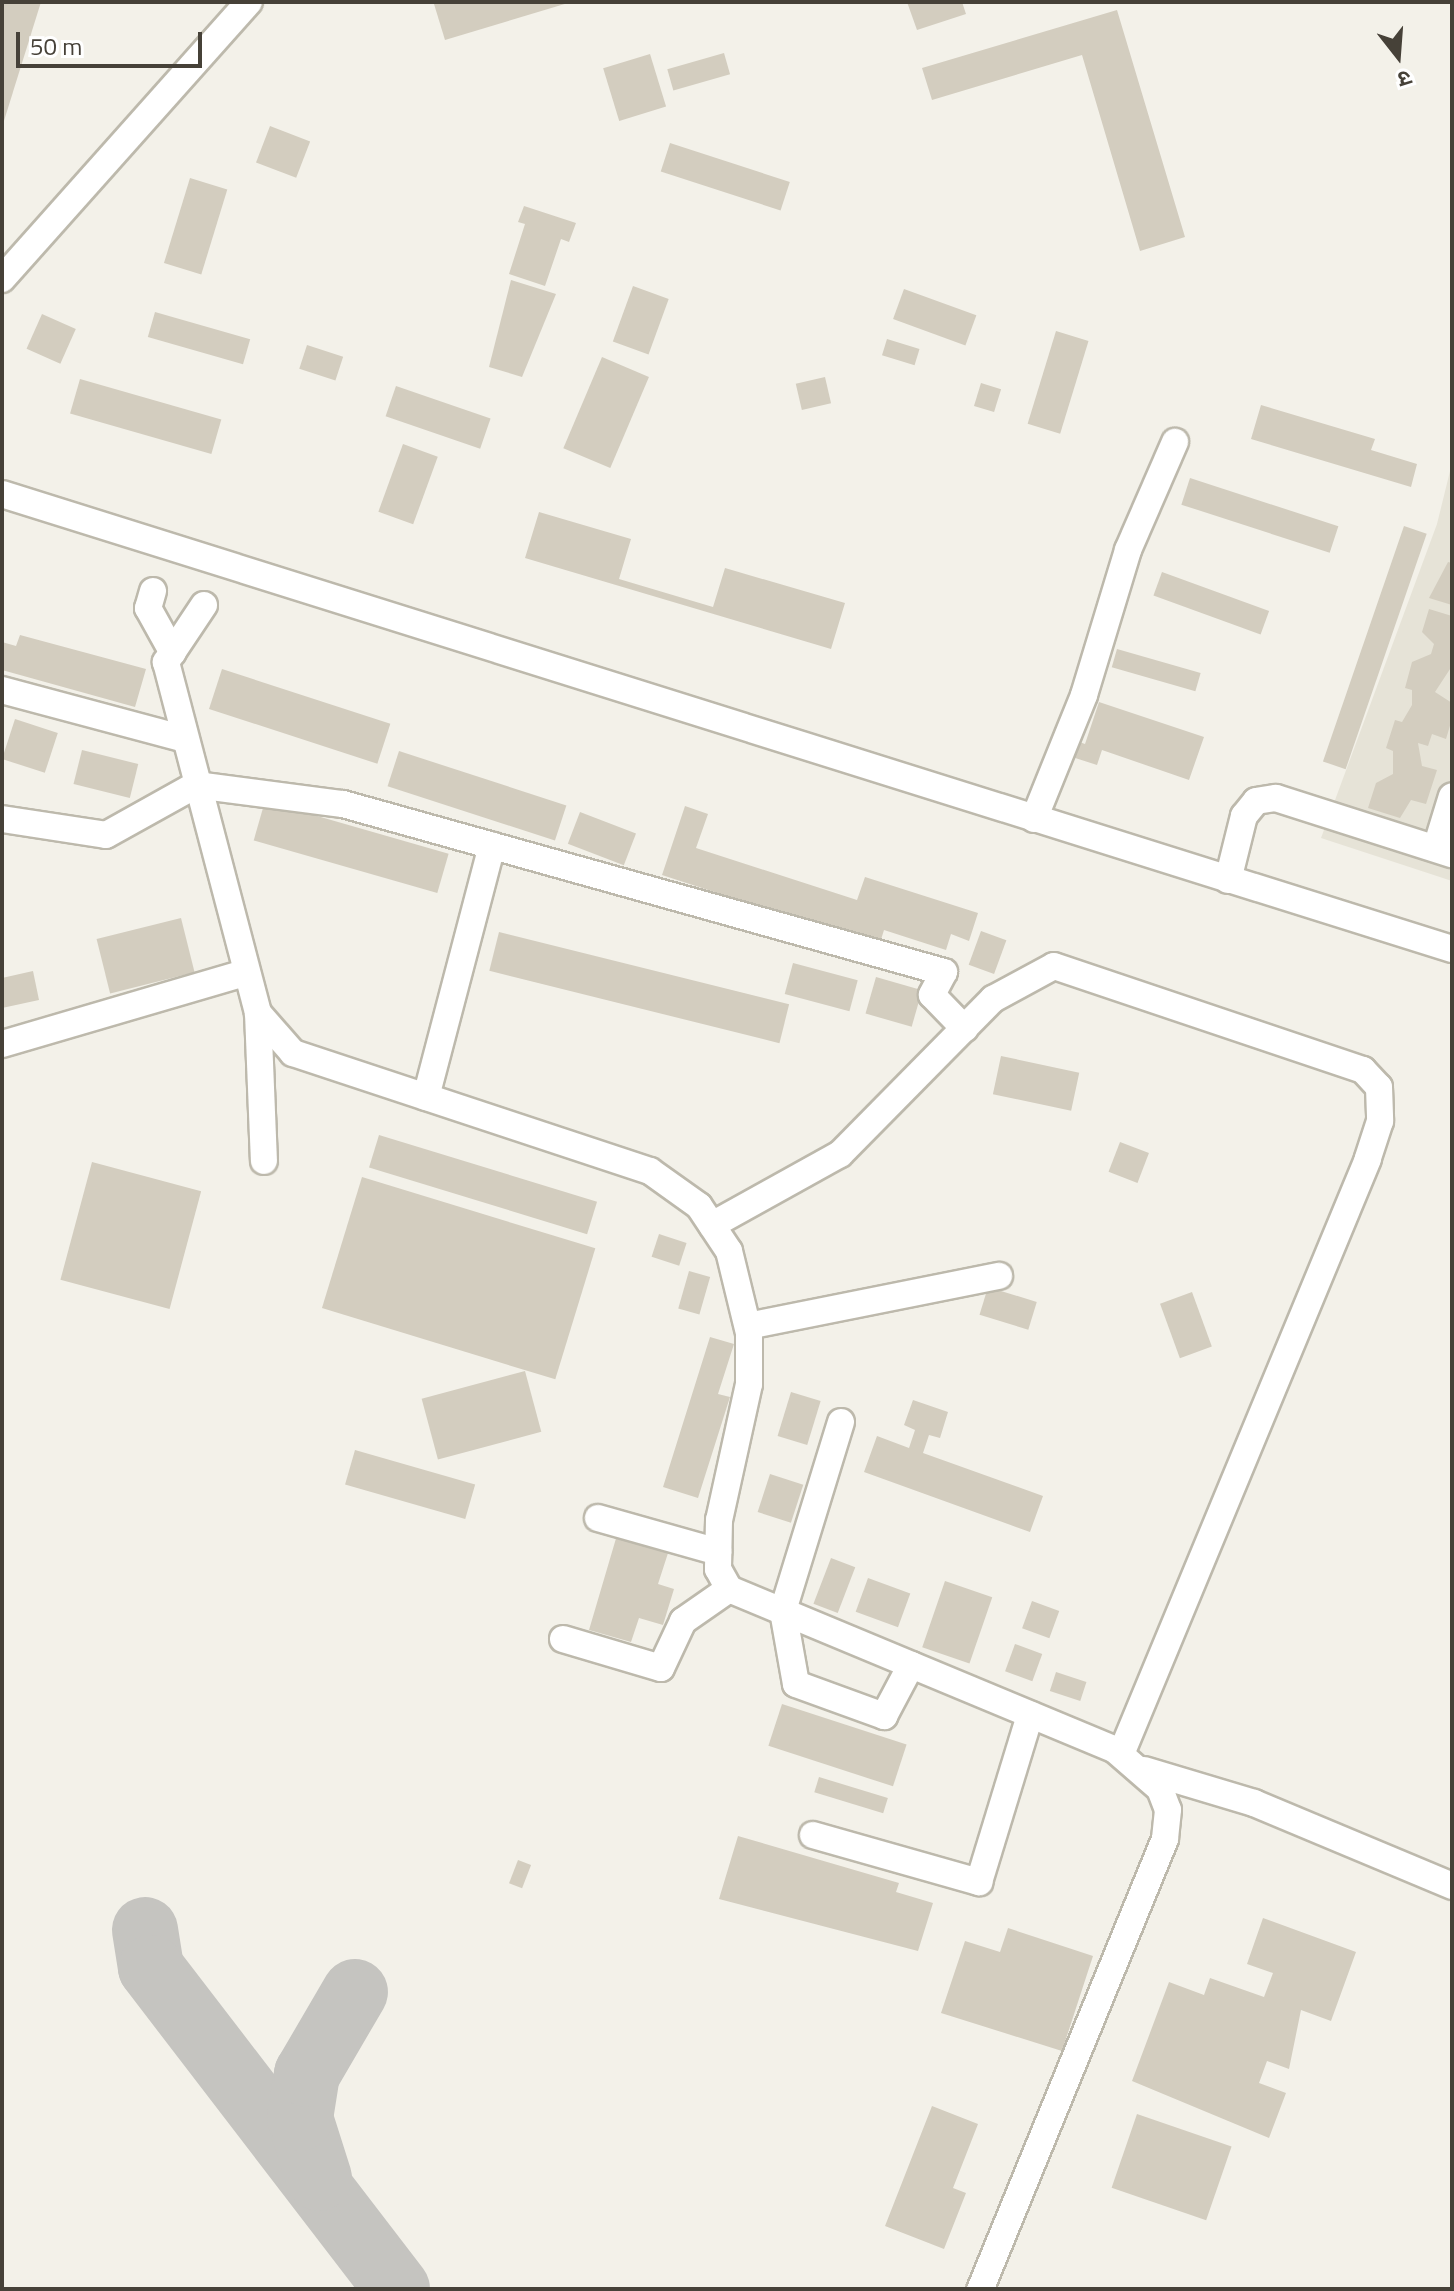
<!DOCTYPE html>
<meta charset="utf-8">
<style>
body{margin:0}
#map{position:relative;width:1454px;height:2291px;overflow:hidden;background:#f3f1e9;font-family:"Titillium Web","Noto Sans Devanagari",sans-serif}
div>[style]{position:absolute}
.residential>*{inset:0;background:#e6e3d7}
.taxiway>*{height:66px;margin:-33px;padding:0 33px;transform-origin:33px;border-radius:33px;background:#c5c4c0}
.building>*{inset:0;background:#d3cdbf;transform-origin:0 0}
.roads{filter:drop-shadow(2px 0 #bdb9ac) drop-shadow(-2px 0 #bdb9ac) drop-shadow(0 2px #bdb9ac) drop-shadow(0 -2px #bdb9ac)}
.minor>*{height:26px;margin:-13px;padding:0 13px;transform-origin:13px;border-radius:13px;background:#fff}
span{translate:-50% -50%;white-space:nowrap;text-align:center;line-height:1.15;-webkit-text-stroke:7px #fff;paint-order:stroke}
.frame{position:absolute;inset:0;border:4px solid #464138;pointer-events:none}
.north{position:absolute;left:1358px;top:16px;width:80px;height:80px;-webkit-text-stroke:6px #fff;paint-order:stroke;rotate:163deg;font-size:22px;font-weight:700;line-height:32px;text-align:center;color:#464138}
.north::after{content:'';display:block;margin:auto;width:28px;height:36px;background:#464138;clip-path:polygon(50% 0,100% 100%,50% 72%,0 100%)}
.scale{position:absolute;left:16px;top:32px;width:186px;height:36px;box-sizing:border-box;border:4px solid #464138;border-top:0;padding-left:10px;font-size:24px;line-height:28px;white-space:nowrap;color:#464138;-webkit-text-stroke:6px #fff;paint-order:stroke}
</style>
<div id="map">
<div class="residential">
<div style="clip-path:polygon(1452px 463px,1452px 881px,1321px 838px,1437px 524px)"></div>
</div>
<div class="taxiway">
<div style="left:145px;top:1930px;width:38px;rotate:81deg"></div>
<div style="left:151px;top:1968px;width:404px;rotate:52.5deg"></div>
<div style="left:319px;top:2178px;width:63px;rotate:-107.6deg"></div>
<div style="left:300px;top:2118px;width:45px;rotate:-81deg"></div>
<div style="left:307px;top:2074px;width:95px;rotate:-59.7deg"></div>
</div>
<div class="building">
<div style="clip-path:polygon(2px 2px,41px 2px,3px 124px,2px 124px)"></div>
<div style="clip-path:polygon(441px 2px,568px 2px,568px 3px,445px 40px,434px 4px)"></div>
<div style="clip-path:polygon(907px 2px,962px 2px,966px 14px,917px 30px)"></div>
<div style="clip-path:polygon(1117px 10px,1185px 237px,1140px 251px,1082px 55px,932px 100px,922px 68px)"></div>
<div style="left:724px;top:53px;width:22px;height:59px;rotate:74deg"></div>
<div style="left:650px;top:54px;width:55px;height:49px;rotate:73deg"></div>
<div style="left:270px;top:126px;width:43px;height:39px;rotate:21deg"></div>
<div style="left:670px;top:143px;width:126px;height:30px;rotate:18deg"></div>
<div style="left:190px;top:178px;width:39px;height:89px;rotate:17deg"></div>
<div style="clip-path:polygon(524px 206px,576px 223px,569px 242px,561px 239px,545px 286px,509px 274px,525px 224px,518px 222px)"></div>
<div style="clip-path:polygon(511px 280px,556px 294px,522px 377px,489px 367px)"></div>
<div style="left:633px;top:286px;width:38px;height:59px;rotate:20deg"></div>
<div style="left:904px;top:289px;width:77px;height:32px;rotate:20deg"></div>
<div style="left:155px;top:312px;width:99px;height:26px;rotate:16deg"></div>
<div style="left:42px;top:314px;width:37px;height:38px;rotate:24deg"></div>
<div style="left:1056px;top:331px;width:34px;height:97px;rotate:17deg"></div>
<div style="left:887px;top:339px;width:34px;height:17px;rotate:17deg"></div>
<div style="left:307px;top:345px;width:38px;height:25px;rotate:18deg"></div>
<div style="left:602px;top:357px;width:51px;height:99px;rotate:23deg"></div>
<div style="left:825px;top:377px;width:27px;height:30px;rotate:77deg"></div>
<div style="left:80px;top:379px;width:147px;height:36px;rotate:16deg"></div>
<div style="left:981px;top:383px;width:21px;height:24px;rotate:17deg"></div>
<div style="left:396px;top:386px;width:100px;height:32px;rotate:19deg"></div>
<div style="clip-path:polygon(1261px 405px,1375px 439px,1371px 450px,1417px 464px,1411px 487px,1251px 439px)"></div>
<div style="left:403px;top:444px;width:37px;height:72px;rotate:20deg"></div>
<div style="left:1190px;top:478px;width:156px;height:28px;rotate:18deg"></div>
<div style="clip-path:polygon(539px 512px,631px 539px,619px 579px,713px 607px,725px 568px,845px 603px,831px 649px,525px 558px)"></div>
<div style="left:1404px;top:526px;width:24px;height:249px;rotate:19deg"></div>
<div style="clip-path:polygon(1448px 562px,1452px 563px,1452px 605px,1429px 598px)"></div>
<div style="left:1162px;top:572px;width:114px;height:25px;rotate:20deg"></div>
<div style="clip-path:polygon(1429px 609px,1452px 616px,1452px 666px,1435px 692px,1452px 703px,1452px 719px,1446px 739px,1432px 734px,1428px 746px,1418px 743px,1422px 766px,1437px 770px,1426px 804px,1411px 800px,1400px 818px,1368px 808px,1376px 783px,1393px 774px,1393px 751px,1386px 748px,1395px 720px,1402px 722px,1412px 705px,1412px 690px,1405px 688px,1412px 662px,1431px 654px,1434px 644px,1422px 632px)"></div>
<div style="clip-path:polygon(20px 635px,146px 669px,135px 707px,2px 670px,2px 642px,16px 646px)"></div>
<div style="left:1117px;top:649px;width:87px;height:19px;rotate:16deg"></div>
<div style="left:222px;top:669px;width:177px;height:42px;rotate:18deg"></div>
<div style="clip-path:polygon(1099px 702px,1204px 737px,1189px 780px,1102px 750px,1097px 765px,1069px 756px,1074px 740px,1085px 744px)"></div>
<div style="left:15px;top:719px;width:45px;height:42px;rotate:18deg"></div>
<div style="left:82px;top:750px;width:58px;height:35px;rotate:14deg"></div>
<div style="left:399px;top:751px;width:176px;height:37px;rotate:18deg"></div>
<div style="left:265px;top:801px;width:191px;height:41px;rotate:16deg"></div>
<div style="clip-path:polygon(685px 806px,708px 814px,696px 848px,857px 900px,865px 877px,978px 913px,969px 941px,951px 934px,946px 950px,884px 930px,879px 946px,662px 875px)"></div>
<div style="left:580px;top:812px;width:60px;height:34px;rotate:21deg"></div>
<div style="left:181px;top:918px;width:56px;height:87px;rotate:76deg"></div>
<div style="left:981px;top:931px;width:27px;height:36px;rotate:20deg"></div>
<div style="left:499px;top:932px;width:299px;height:40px;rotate:14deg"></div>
<div style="left:793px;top:963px;width:67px;height:32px;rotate:15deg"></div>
<div style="clip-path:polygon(33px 971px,39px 1000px,2px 1008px,2px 978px)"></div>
<div style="left:876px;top:977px;width:48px;height:38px;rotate:16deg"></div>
<div style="left:1001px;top:1056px;width:80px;height:39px;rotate:12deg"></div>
<div style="left:379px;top:1135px;width:228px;height:34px;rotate:17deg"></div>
<div style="left:1120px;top:1142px;width:31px;height:32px;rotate:21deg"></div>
<div style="left:92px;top:1162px;width:113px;height:122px;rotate:15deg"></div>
<div style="left:362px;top:1177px;width:244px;height:137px;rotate:17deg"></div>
<div style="left:659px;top:1234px;width:29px;height:24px;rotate:18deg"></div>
<div style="left:689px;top:1271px;width:22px;height:39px;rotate:16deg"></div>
<div style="left:988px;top:1287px;width:51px;height:29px;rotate:17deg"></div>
<div style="left:1192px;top:1292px;width:58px;height:34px;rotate:70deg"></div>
<div style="clip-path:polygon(710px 1337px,734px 1344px,718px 1394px,730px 1397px,698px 1498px,663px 1487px)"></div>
<div style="left:525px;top:1371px;width:63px;height:107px;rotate:75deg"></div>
<div style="left:791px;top:1392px;width:31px;height:46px;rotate:17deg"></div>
<div style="clip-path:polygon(913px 1400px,948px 1412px,940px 1438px,929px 1435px,923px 1453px,1043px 1496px,1030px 1532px,864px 1472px,877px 1436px,909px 1448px,915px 1430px,904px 1425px)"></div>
<div style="left:355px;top:1450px;width:125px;height:36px;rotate:16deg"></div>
<div style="left:770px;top:1474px;width:35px;height:40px;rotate:18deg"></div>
<div style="clip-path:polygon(617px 1535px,669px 1550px,658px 1584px,674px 1589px,663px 1625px,639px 1618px,631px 1642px,589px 1630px)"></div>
<div style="left:831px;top:1558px;width:26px;height:49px;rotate:21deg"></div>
<div style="left:868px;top:1578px;width:45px;height:36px;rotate:20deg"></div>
<div style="left:945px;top:1581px;width:50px;height:70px;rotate:19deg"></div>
<div style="left:1032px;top:1601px;width:29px;height:29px;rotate:20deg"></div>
<div style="left:1015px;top:1644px;width:29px;height:29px;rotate:20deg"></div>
<div style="left:1056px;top:1672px;width:32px;height:20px;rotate:18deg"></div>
<div style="left:782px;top:1704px;width:131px;height:44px;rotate:18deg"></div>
<div style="left:819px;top:1777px;width:72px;height:16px;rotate:17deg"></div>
<div style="clip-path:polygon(738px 1836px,899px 1883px,896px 1892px,933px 1903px,918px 1951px,719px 1899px)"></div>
<div style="left:518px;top:1860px;width:14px;height:25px;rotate:21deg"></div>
<div style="clip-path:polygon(1263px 1918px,1356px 1952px,1331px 2021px,1301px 2010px,1289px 2069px,1267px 2061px,1259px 2083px,1286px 2093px,1269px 2138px,1132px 2081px,1169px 1982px,1204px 1995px,1210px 1978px,1264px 1997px,1273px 1973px,1247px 1964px)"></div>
<div style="clip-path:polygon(1008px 1928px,1093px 1956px,1062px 2051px,941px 2013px,965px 1941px,1000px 1952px)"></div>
<div style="clip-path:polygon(932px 2106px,978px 2124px,953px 2188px,966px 2193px,944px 2249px,885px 2226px)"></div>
<div style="left:1137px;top:2114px;width:100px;height:78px;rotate:19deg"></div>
</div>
<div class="roads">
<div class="minor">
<div style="left:2px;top:279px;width:371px;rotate:-48.3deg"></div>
<div style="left:2px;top:494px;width:1520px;rotate:17.42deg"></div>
<div style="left:153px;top:591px;width:18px;rotate:106deg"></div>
<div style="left:148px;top:608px;width:51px;rotate:60.9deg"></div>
<div style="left:204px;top:605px;width:69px;rotate:123.7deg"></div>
<div style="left:166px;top:662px;width:363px;rotate:75.3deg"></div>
<div style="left:258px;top:1013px;width:53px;rotate:48.8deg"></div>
<div style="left:293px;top:1053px;width:376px;rotate:18.3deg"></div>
<div style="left:650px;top:1171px;width:60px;rotate:35.5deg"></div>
<div style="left:699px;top:1206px;width:54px;rotate:56.3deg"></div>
<div style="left:729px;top:1251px;width:84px;rotate:76.3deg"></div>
<div style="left:749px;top:1333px;width:51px;rotate:90deg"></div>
<div style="left:749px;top:1384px;width:139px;rotate:102.4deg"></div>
<div style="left:719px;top:1520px;width:49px;rotate:91.2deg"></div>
<div style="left:718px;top:1569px;width:23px;rotate:61deg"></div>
<div style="left:729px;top:1589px;width:417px;rotate:22.6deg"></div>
<div style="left:1114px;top:1749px;width:61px;rotate:41deg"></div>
<div style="left:1160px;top:1789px;width:22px;rotate:69deg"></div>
<div style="left:1168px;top:1810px;width:29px;rotate:96deg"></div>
<div style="left:1165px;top:1839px;width:487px;rotate:112.3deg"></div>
<div style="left:2px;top:690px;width:189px;rotate:15deg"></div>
<div style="left:2px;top:819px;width:105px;rotate:8.7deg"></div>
<div style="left:106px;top:835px;width:103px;rotate:-29.1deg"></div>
<div style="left:196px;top:785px;width:148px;rotate:7.4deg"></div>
<div style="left:343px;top:804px;width:624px;rotate:15.62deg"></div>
<div style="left:944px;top:972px;width:26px;rotate:118deg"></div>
<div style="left:932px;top:995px;width:47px;rotate:45.9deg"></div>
<div style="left:1034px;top:819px;width:134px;rotate:-68deg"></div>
<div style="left:1084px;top:695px;width:152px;rotate:-73.1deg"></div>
<div style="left:1128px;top:550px;width:118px;rotate:-66.5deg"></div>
<div style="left:1436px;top:848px;width:54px;rotate:-72.9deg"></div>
<div style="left:1228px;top:880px;width:66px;rotate:-76deg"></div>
<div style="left:1244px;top:816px;width:19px;rotate:-51deg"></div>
<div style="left:1256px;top:801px;width:20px;rotate:-9deg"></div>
<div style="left:1276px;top:798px;width:185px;rotate:17.7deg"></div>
<div style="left:258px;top:1013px;width:148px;rotate:87.7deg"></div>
<div style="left:2px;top:1044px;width:253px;rotate:-16.3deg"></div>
<div style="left:426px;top:1097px;width:260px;rotate:-75.3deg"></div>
<div style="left:712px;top:1225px;width:146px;rotate:-29deg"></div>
<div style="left:840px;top:1154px;width:218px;rotate:-45.4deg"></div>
<div style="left:993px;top:999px;width:69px;rotate:-28.4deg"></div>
<div style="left:1054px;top:966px;width:326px;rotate:18.6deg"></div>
<div style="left:1363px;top:1070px;width:23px;rotate:47deg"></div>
<div style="left:1379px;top:1087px;width:34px;rotate:88deg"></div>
<div style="left:1380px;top:1121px;width:40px;rotate:108deg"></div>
<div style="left:1368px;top:1159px;width:644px;rotate:112.54deg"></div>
<div style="left:748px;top:1326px;width:256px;rotate:-11.3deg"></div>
<div style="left:841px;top:1422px;width:198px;rotate:107.1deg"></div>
<div style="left:783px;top:1611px;width:74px;rotate:79.9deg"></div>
<div style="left:796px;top:1684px;width:94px;rotate:20deg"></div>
<div style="left:884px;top:1716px;width:58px;rotate:-62.1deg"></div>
<div style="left:598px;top:1518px;width:125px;rotate:15.8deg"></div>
<div style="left:563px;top:1639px;width:102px;rotate:16.5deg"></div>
<div style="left:661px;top:1668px;width:52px;rotate:-64.9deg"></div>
<div style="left:683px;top:1621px;width:56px;rotate:-34.8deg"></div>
<div style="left:1144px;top:1770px;width:115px;rotate:16.7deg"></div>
<div style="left:1254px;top:1803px;width:215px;rotate:22.7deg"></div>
<div style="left:813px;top:1835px;width:173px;rotate:15.8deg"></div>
<div style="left:979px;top:1882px;width:175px;rotate:-73deg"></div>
</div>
</div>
<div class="frame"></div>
<div class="north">उ</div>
<div class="scale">50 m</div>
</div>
